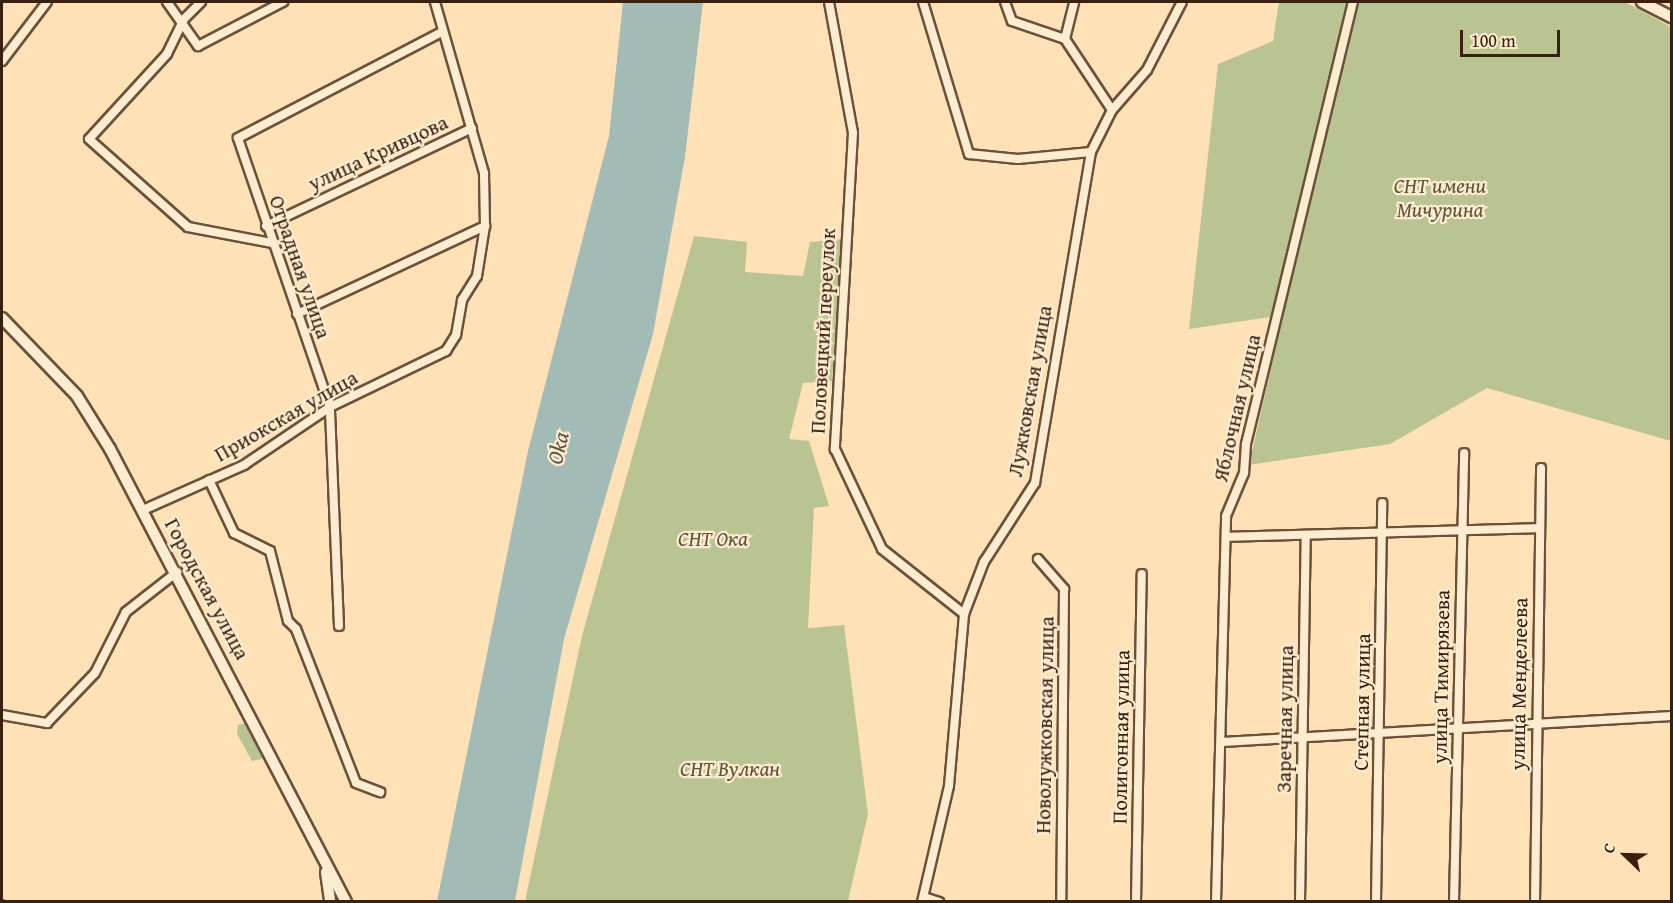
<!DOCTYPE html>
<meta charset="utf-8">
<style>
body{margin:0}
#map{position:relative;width:1673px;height:903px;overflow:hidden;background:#fee1b6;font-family:"Gentium Book Plus",serif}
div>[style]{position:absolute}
.green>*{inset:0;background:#bac493}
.water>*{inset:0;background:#a2bcb5}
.roads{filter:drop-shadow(2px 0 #6b5139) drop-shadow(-2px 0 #6b5139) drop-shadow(0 2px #6b5139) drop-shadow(0 -2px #6b5139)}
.street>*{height:8px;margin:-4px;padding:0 4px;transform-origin:4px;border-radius:4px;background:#feecd0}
.secondary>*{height:10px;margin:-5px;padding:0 5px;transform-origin:5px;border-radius:5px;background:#feecd0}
.rail>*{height:2px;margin-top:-1px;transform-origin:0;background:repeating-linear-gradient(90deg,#3a210f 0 10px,transparent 0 20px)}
span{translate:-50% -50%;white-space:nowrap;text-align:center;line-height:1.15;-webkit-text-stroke:4.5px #feecd0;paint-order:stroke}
.street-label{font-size:21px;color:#3a210f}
.park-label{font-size:21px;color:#605237;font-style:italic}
.water-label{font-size:22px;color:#595041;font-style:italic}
.frame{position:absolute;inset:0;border:3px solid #3a210f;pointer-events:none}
.north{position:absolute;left:1595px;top:825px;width:60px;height:60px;-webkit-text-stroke:4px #feecd0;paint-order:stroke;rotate:293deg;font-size:16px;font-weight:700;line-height:24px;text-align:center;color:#3a210f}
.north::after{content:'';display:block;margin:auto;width:21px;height:27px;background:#3a210f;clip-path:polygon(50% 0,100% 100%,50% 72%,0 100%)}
.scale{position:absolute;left:1460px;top:30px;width:100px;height:27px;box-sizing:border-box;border:3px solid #3a210f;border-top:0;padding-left:8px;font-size:18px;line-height:21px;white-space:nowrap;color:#3a210f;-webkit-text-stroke:4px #feecd0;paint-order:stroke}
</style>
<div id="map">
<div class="green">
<div style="clip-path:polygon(1279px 2px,1625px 2px,1671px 27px,1671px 441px,1487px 388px,1390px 444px,1249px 465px,1283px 315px,1189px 329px,1218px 64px,1273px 41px)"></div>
<div style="clip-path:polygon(694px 236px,747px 242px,745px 272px,803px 276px,810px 242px,842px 239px,832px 381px,803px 383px,789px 439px,809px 441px,829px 506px,814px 508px,808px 628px,844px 625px,868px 814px,848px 901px,525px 901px,582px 636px)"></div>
<div style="clip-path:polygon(246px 723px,264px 757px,262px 759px,252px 761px,237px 734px,238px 725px)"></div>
</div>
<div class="water">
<div style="clip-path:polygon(623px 2px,703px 2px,685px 157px,653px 334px,564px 639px,515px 901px,437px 901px,528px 451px,609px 136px)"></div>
</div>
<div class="roads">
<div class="street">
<div style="left:167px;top:2px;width:54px;rotate:54.8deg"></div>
<div style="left:198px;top:46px;width:96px;rotate:-27.4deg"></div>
<div style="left:201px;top:2px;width:24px;rotate:135deg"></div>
<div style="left:184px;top:19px;width:39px;rotate:116deg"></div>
<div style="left:167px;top:54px;width:115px;rotate:132.5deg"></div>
<div style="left:89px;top:139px;width:132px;rotate:41.6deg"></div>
<div style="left:188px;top:227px;width:86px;rotate:10.8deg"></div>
<div style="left:829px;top:2px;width:133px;rotate:79.6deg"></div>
<div style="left:853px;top:133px;width:317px;rotate:93.3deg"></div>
<div style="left:835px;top:449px;width:110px;rotate:64.8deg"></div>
<div style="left:882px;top:549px;width:105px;rotate:38.4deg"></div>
<div style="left:923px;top:2px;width:159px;rotate:73.2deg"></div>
<div style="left:969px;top:154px;width:49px;rotate:5.8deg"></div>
<div style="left:1018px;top:159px;width:73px;rotate:-5.5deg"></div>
<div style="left:1005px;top:2px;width:20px;rotate:70deg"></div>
<div style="left:1012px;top:21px;width:56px;rotate:18.8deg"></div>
<div style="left:1065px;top:39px;width:85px;rotate:56.5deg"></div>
<div style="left:1065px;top:39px;width:38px;rotate:-76deg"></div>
<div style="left:2px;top:61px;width:74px;rotate:-52.7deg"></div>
<div style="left:266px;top:226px;width:228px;rotate:-25.4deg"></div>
<div style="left:297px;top:314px;width:208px;rotate:-25.1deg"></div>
<div style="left:209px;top:480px;width:59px;rotate:64.7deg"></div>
<div style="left:234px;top:533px;width:40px;rotate:26.6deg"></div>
<div style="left:270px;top:551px;width:72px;rotate:75.6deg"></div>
<div style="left:288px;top:621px;width:11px;rotate:45deg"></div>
<div style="left:296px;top:629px;width:165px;rotate:68.7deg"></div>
<div style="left:356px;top:783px;width:26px;rotate:21deg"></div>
<div style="left:143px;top:510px;width:111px;rotate:-24deg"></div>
<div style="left:244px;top:465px;width:104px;rotate:-34deg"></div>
<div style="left:330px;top:407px;width:129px;rotate:-25.8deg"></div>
<div style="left:446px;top:351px;width:19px;rotate:-58deg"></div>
<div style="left:456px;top:335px;width:36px;rotate:-80deg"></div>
<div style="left:462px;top:300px;width:28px;rotate:-58deg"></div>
<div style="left:477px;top:276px;width:51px;rotate:-80.9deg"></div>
<div style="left:485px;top:226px;width:53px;rotate:-91.1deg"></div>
<div style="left:484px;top:173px;width:178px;rotate:-106deg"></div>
<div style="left:1226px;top:537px;width:314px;rotate:-1.6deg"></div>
<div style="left:1038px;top:559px;width:40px;rotate:49deg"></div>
<div style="left:1064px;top:589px;width:313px;rotate:90.5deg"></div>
<div style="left:339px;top:626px;width:219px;rotate:-92.4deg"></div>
<div style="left:330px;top:407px;width:284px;rotate:-108.9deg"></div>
<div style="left:238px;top:138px;width:230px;rotate:-27.5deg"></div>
<div style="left:2px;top:715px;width:46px;rotate:10.1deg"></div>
<div style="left:47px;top:723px;width:69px;rotate:-46.2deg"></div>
<div style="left:95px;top:673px;width:68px;rotate:-63.1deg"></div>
<div style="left:126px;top:612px;width:65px;rotate:-38.1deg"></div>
<div style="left:1222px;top:742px;width:451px;rotate:-3.3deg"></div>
<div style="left:924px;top:897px;width:16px;rotate:18deg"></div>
<div style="left:922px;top:902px;width:119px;rotate:-76.9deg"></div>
<div style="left:949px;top:786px;width:173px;rotate:-85deg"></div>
<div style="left:964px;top:614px;width:56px;rotate:-69deg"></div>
<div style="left:984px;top:562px;width:94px;rotate:-57.2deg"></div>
<div style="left:1035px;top:483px;width:336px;rotate:-80.4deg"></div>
<div style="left:1091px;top:152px;width:47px;rotate:-63.4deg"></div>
<div style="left:1112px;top:110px;width:53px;rotate:-48.8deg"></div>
<div style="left:1147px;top:70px;width:76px;rotate:-62.8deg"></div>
<div style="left:1136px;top:902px;width:328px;rotate:-89deg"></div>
<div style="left:1216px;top:902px;width:386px;rotate:-88.5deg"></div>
<div style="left:1226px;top:516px;width:47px;rotate:-67.3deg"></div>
<div style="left:1244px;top:473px;width:29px;rotate:-86deg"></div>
<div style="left:1246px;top:444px;width:455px;rotate:-76.4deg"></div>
<div style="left:1300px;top:902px;width:366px;rotate:-89.1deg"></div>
<div style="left:1376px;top:902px;width:399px;rotate:-89.1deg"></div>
<div style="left:1454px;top:902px;width:449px;rotate:-88.7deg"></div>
<div style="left:1535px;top:902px;width:434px;rotate:-89.2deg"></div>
</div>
<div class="secondary">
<div style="left:1642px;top:2px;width:34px;rotate:27deg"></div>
<div style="left:2px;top:318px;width:108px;rotate:46.1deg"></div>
<div style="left:77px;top:396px;width:62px;rotate:58.1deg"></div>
<div style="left:110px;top:449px;width:511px;rotate:62.48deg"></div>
<div style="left:326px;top:872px;width:30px;rotate:82deg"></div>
</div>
</div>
<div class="rail">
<div style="left:2px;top:900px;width:8px;rotate:14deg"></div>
</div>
<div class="street-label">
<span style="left:378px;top:153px;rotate:-25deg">улица Кривцова</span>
<span style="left:300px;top:267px;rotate:71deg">Отрадная улица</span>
<span style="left:823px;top:331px;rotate:-87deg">Половецкий переулок</span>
<span style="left:1030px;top:391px;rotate:-80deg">Лужковская улица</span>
<span style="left:1237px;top:408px;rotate:-77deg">Яблочная улица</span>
<span style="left:286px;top:416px;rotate:-30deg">Приокская улица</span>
<span style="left:207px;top:589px;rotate:62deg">Городская улица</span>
<span style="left:1441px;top:677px;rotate:-89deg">улица Тимирязева</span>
<span style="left:1519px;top:684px;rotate:-89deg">улица Менделеева</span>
<span style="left:1362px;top:702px;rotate:-89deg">Степная улица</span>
<span style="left:1285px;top:719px;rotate:-89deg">Заречная улица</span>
<span style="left:1045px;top:725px;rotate:-89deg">Новолужковская улица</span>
<span style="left:1121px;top:737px;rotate:-89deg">Полигонная улица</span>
</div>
<div class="park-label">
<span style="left:1440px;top:198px">СНТ имени<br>Мичурина</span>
<span style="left:713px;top:539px">СНТ Ока</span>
<span style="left:730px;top:769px">СНТ Вулкан</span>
</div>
<div class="water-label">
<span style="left:558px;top:448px;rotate:-77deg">Oka</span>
</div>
<div class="frame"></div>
<div class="north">С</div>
<div class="scale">100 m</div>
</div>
